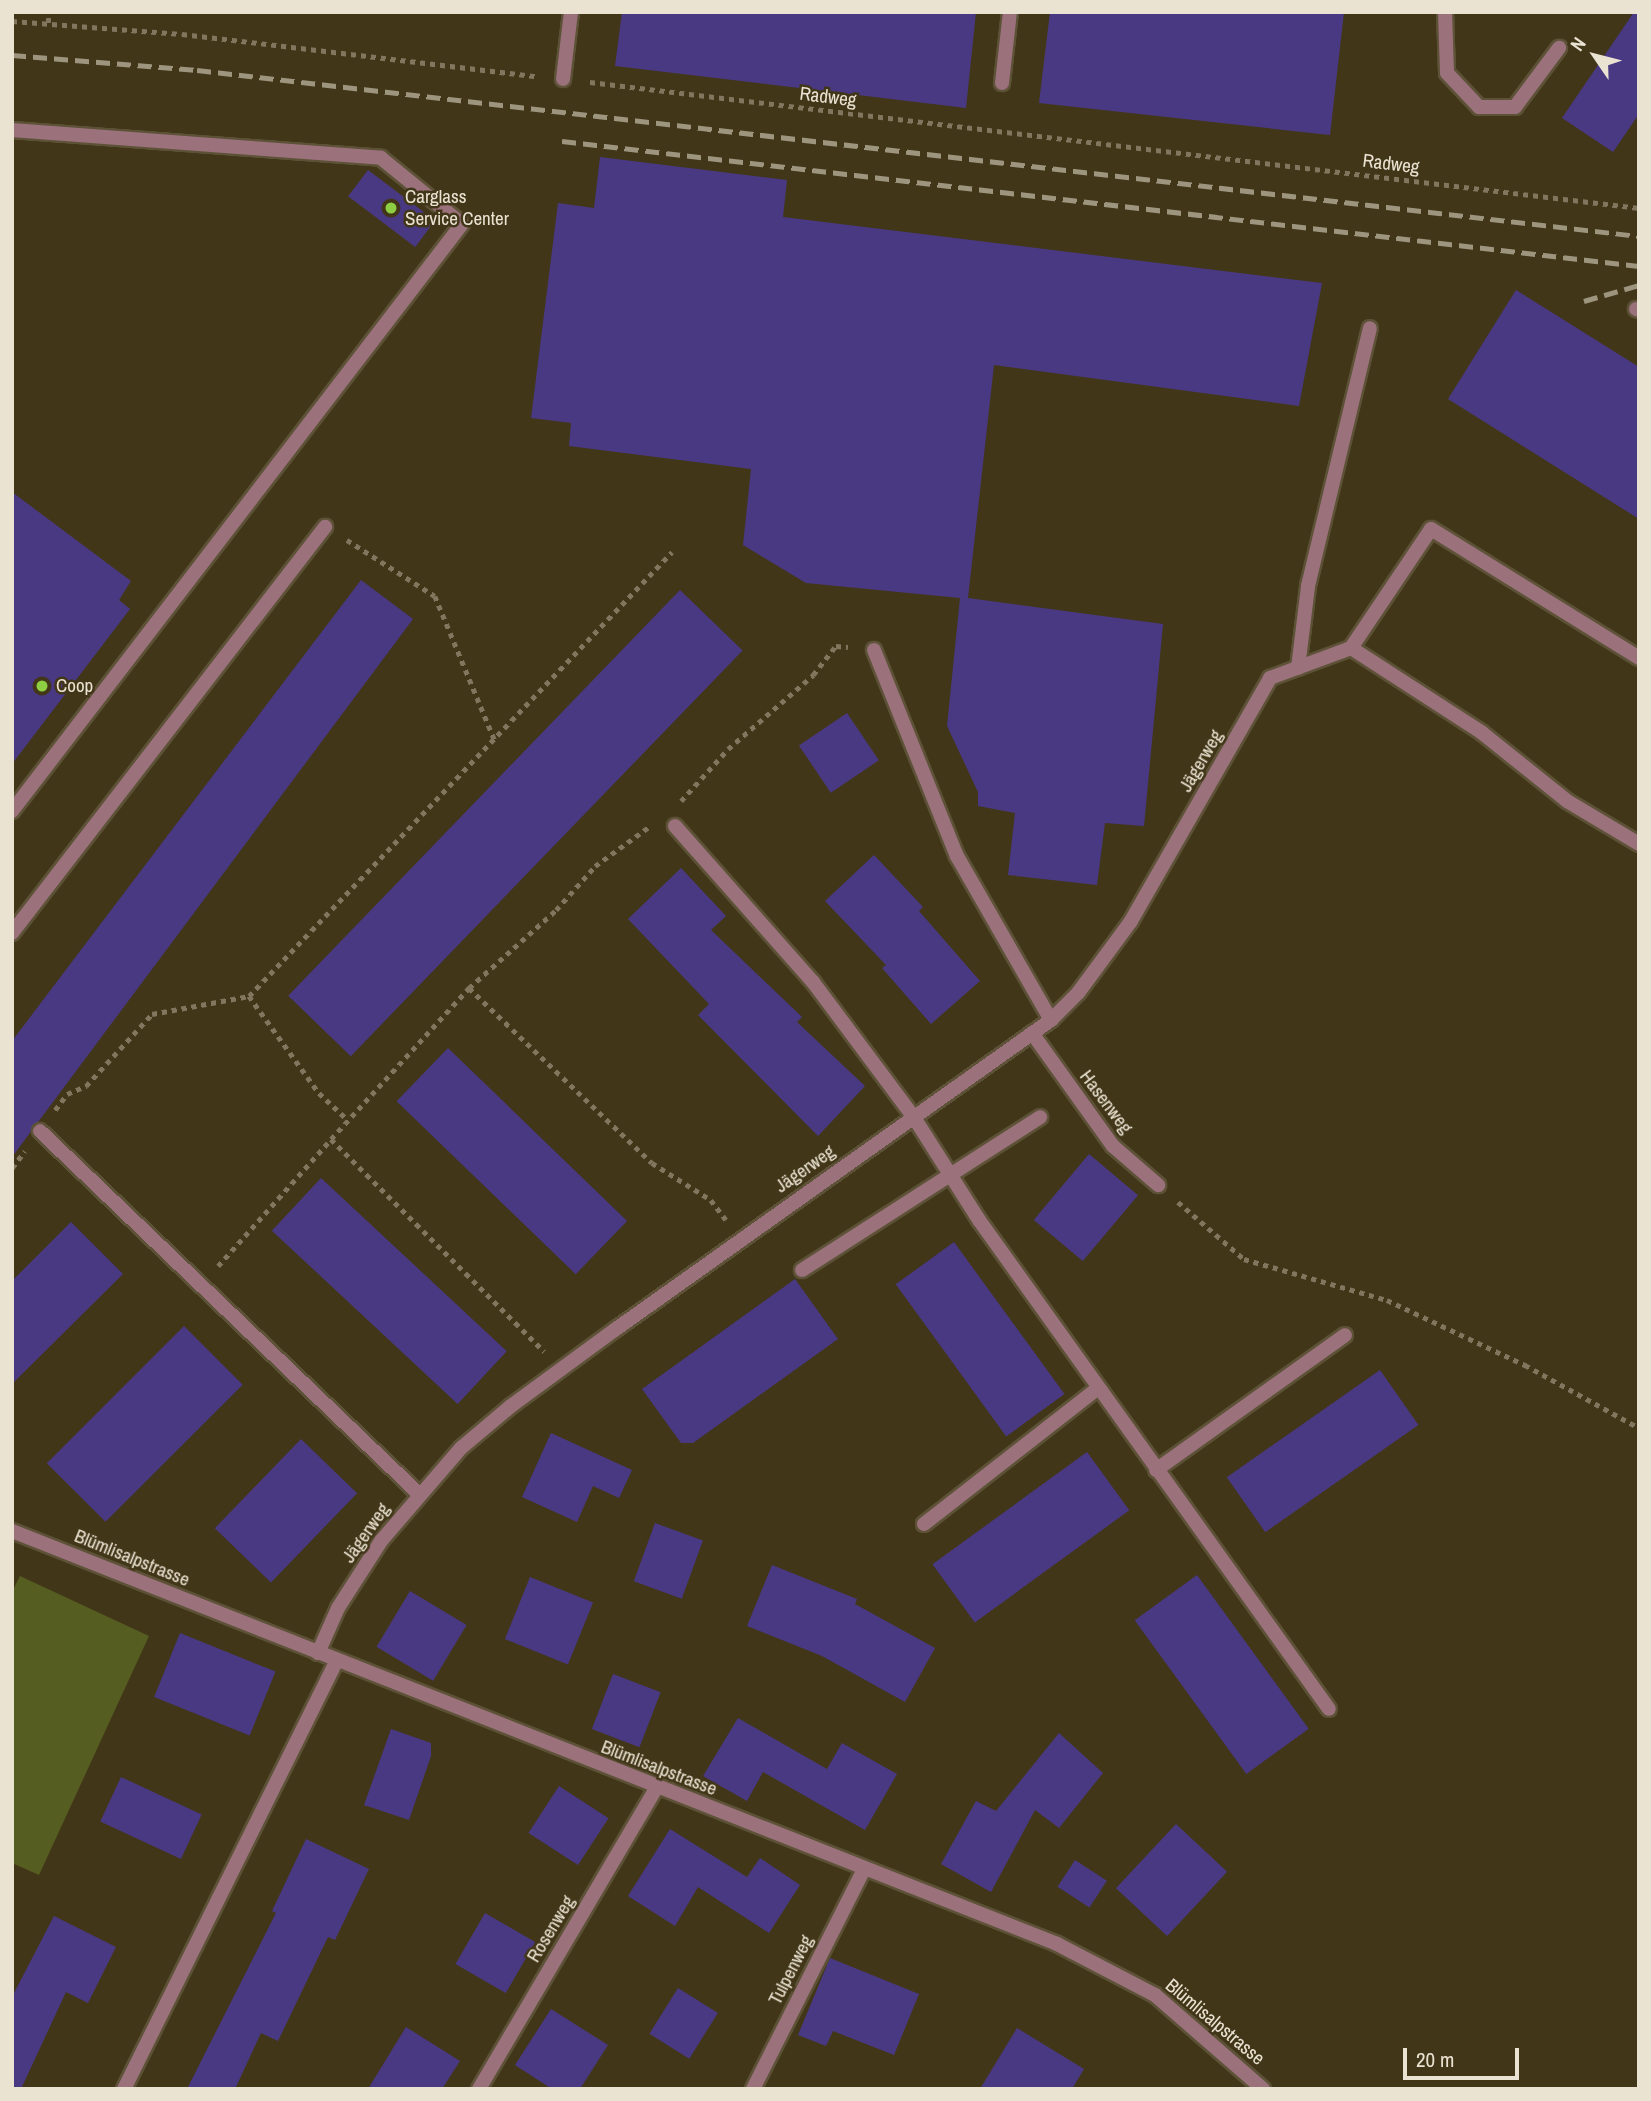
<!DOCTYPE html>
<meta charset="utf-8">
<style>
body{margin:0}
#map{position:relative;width:1651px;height:2101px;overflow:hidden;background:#423619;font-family:"Archivo Narrow",sans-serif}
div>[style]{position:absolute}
.green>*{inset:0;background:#555d21}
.building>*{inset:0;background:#493983;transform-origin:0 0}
.path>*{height:4.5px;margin-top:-2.25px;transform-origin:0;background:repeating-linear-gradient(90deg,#81775f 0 5px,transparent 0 10px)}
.roads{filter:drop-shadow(2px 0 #5d5237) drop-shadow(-2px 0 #5d5237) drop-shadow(0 2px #5d5237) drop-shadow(0 -2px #5d5237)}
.lane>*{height:14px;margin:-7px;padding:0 7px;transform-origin:7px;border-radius:7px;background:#9b727c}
.street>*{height:14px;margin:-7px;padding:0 7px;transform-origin:7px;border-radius:7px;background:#9b727c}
.rail>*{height:5px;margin-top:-2.5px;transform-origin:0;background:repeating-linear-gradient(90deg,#9e957f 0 14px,transparent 0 21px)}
.dots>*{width:19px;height:19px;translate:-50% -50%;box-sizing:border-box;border:4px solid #423619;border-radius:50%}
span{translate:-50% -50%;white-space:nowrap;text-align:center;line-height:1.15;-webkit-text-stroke:5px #423619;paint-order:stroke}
.street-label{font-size:19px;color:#eae3d2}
.poi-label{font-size:19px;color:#eae3d2}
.left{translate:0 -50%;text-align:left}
.frame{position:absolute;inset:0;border:14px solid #eae3d2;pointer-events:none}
.north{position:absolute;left:1560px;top:21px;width:70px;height:70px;-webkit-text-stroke:5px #423619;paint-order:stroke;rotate:305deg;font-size:19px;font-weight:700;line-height:28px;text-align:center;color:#eae3d2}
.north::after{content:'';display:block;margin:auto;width:24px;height:32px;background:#eae3d2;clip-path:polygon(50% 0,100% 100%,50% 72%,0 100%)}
.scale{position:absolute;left:1403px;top:2048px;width:116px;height:32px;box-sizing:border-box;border:4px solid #eae3d2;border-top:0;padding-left:9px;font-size:21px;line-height:24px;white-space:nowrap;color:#eae3d2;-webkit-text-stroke:5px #423619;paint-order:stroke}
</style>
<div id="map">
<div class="green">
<div style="clip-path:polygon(20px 1576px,149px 1636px,39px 1875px,12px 1863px,12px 1592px)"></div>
</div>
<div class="building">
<div style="clip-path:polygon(622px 12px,976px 12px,966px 108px,615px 66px)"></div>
<div style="clip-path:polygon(1050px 12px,1344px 12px,1330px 135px,1039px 103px)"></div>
<div style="clip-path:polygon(1634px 12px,1639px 12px,1639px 114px,1613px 152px,1562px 118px)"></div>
<div style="clip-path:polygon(600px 157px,787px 180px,783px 217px,1322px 283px,1299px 406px,994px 365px,968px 598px,1163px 624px,1144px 826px,1105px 823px,1097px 885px,1008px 875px,1015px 813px,978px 806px,978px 792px,947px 726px,960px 598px,806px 583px,743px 545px,751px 469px,569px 446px,571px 423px,531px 418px,558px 203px,594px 208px)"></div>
<div style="left:368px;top:170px;width:84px;height:33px;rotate:37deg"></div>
<div style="clip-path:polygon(1516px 290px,1639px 367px,1639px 519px,1448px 399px)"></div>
<div style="clip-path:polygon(12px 492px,131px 581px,119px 600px,130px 609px,12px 764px)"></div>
<div style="clip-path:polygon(361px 580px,413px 619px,12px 1157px,12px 1041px)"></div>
<div style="left:680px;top:590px;width:87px;height:564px;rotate:44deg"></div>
<div style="left:847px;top:713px;width:57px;height:58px;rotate:56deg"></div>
<div style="clip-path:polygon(874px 855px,923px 907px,919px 911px,980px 981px,931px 1024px,882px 968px,886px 965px,825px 901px)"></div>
<div style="clip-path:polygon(681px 868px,726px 916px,711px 930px,802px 1017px,797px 1022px,865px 1086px,818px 1136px,698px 1015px,709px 1004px,628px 919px)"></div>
<div style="left:448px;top:1048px;width:249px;height:74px;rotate:44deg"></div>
<div style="left:1089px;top:1154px;width:64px;height:86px;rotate:40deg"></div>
<div style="left:321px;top:1178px;width:254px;height:72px;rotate:43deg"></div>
<div style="clip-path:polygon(71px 1222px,123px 1274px,12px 1384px,12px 1281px)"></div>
<div style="left:954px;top:1242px;width:188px;height:72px;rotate:54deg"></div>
<div style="clip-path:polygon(795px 1279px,838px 1339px,693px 1443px,681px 1443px,642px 1389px)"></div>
<div style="left:184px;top:1326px;width:83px;height:194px;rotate:45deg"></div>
<div style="left:1380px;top:1370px;width:67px;height:187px;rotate:55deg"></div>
<div style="clip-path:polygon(551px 1433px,632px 1470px,619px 1498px,593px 1486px,577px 1522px,522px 1497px)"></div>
<div style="left:301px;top:1439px;width:78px;height:124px;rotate:44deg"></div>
<div style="left:1087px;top:1452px;width:72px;height:191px;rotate:54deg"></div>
<div style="left:655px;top:1523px;width:51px;height:62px;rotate:20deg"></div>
<div style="clip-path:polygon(772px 1565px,857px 1599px,855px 1604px,935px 1648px,905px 1702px,822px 1656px,747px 1626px)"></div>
<div style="left:1197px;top:1575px;width:190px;height:77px;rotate:54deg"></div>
<div style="left:530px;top:1577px;width:68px;height:67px;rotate:22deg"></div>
<div style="left:410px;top:1591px;width:66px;height:65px;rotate:31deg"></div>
<div style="left:180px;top:1633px;width:103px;height:69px;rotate:22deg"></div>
<div style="left:613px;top:1674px;width:51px;height:59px;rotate:21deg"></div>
<div style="clip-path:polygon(738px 1718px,827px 1769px,842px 1743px,897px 1774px,865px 1830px,763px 1772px,747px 1801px,703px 1776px)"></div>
<div style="clip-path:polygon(391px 1729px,431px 1743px,431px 1756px,409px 1820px,364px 1805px)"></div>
<div style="clip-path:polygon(1059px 1733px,1103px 1773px,1059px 1828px,1035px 1810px,991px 1892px,941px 1864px,976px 1801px,996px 1811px)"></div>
<div style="left:121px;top:1777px;width:89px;height:49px;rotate:25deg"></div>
<div style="left:559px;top:1786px;width:59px;height:56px;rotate:33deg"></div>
<div style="left:1176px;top:1824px;width:70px;height:88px;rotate:43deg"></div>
<div style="clip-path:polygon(670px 1829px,747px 1877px,760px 1858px,800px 1885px,769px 1933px,698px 1887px,675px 1926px,628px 1896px)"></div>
<div style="clip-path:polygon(306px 1839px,369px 1869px,335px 1940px,328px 1937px,278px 2041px,261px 2033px,235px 2089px,187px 2089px,276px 1913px,272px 1911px)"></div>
<div style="left:1075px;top:1860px;width:38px;height:32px;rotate:33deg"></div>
<div style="left:485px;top:1913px;width:58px;height:59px;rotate:30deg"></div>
<div style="clip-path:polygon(54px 1916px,116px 1947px,88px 2003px,66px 1992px,21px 2089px,12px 2089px,12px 1997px)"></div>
<div style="clip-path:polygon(830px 1958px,919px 1994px,894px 2055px,833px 2031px,826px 2046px,798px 2035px)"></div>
<div style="left:678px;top:1988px;width:47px;height:54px;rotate:32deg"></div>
<div style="clip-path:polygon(551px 2009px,608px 2045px,580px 2089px,552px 2089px,515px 2065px)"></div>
<div style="clip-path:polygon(406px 2027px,460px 2061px,442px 2089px,368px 2089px)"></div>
<div style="clip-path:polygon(1017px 2028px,1084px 2069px,1072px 2089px,980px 2089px)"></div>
</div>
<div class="path">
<div style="left:12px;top:21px;width:170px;rotate:4.4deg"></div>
<div style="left:182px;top:34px;width:356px;rotate:6.8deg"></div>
<div style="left:48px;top:23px;width:11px;rotate:-85deg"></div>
<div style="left:590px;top:82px;width:1057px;rotate:6.85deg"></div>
<div style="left:347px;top:540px;width:104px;rotate:32.5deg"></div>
<div style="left:435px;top:596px;width:157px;rotate:67.5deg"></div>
<div style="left:681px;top:801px;width:70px;rotate:-47.9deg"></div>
<div style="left:728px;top:749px;width:113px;rotate:-41deg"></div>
<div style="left:813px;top:675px;width:37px;rotate:-52deg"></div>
<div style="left:836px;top:646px;width:12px;rotate:5deg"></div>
<div style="left:469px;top:988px;width:117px;rotate:-41.9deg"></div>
<div style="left:556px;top:910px;width:59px;rotate:-48.4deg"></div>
<div style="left:595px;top:866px;width:68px;rotate:-36deg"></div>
<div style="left:249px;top:996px;width:613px;rotate:-46.39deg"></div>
<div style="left:55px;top:1110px;width:20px;rotate:-53deg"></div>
<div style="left:67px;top:1094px;width:21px;rotate:-23deg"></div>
<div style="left:86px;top:1086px;width:98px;rotate:-47.5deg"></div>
<div style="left:152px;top:1014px;width:99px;rotate:-10.5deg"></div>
<div style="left:249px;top:996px;width:120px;rotate:54.2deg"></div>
<div style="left:319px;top:1093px;width:38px;rotate:43deg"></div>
<div style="left:331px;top:1139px;width:205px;rotate:-47.6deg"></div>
<div style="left:469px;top:988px;width:253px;rotate:43.7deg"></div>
<div style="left:652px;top:1163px;width:70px;rotate:32.1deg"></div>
<div style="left:711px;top:1200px;width:25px;rotate:53deg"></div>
<div style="left:12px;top:1168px;width:21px;rotate:-53deg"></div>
<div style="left:1178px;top:1202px;width:87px;rotate:40.8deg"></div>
<div style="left:1244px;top:1259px;width:149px;rotate:16deg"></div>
<div style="left:1387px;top:1300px;width:153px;rotate:25.2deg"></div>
<div style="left:1525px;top:1365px;width:130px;rotate:28.9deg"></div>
<div style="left:218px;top:1266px;width:170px;rotate:-48.3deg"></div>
<div style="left:331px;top:1139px;width:301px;rotate:44.9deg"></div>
</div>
<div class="roads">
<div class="lane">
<div style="left:1445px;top:12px;width:61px;rotate:88.1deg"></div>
<div style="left:1447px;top:73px;width:47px;rotate:46.7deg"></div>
<div style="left:1479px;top:107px;width:36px"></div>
<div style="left:1515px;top:107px;width:74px;rotate:-53.3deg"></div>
<div style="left:563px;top:79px;width:67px;rotate:-83.2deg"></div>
<div style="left:1002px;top:83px;width:71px;rotate:-83.6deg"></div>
<div style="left:12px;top:130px;width:370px;rotate:4.3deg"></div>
<div style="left:381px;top:158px;width:104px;rotate:39.2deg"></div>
<div style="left:462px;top:224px;width:740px;rotate:127.47deg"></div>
<div style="left:1636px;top:309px;width:3px;rotate:18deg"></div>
<div style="left:1351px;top:648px;width:155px;rotate:32.9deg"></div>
<div style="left:1481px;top:732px;width:110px;rotate:38.7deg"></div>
<div style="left:1567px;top:801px;width:84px;rotate:30.8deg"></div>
<div style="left:874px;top:650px;width:222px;rotate:68.1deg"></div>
<div style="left:957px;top:856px;width:189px;rotate:60.2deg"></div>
<div style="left:1298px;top:668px;width:83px;rotate:-83deg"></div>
<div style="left:1308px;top:586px;width:265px;rotate:-76.5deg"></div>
<div style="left:1270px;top:678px;width:86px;rotate:-20.3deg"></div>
<div style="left:1351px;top:648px;width:143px;rotate:-56.1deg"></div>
<div style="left:1431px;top:529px;width:245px;rotate:31.8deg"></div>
<div style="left:675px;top:826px;width:208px;rotate:48.5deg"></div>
<div style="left:813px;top:982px;width:167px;rotate:53.3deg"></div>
<div style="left:913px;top:1116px;width:123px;rotate:57.6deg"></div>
<div style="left:979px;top:1220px;width:601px;rotate:54.41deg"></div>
<div style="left:12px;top:933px;width:513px;rotate:-52.37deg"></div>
<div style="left:40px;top:1131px;width:523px;rotate:43.76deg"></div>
<div style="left:802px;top:1270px;width:283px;rotate:-32.7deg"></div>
<div style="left:1156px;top:1470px;width:232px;rotate:-35.5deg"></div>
<div style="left:924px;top:1524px;width:221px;rotate:-38deg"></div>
</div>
<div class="street">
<div style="left:1032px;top:1033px;width:139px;rotate:54.4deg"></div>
<div style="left:1113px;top:1146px;width:60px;rotate:40.9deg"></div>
<div style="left:12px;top:1531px;width:1124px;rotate:21.56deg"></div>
<div style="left:1057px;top:1944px;width:110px;rotate:27.5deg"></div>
<div style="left:1155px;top:1995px;width:143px;rotate:41deg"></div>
<div style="left:318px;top:1653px;width:49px;rotate:-66deg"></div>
<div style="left:338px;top:1608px;width:80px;rotate:-57.3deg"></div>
<div style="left:381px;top:1541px;width:123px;rotate:-49.3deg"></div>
<div style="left:461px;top:1448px;width:65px;rotate:-40deg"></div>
<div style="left:511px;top:1406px;width:130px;rotate:-36.3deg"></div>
<div style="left:616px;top:1329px;width:534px;rotate:-35.39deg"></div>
<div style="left:1051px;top:1020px;width:38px;rotate:-45deg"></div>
<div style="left:1078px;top:993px;width:89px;rotate:-53.6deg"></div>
<div style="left:1131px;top:921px;width:280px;rotate:-60.2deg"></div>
<div style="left:124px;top:2089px;width:478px;rotate:-63.6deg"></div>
<div style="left:479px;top:2089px;width:349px;rotate:-59.5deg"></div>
<div style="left:753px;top:2089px;width:246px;rotate:-63.2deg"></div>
</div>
</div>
<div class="rail">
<div style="left:12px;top:55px;width:186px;rotate:4.6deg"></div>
<div style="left:197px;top:70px;width:1452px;rotate:6.57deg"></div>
<div style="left:562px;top:141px;width:1084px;rotate:6.62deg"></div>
<div style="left:1584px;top:301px;width:57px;rotate:-16.2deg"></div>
</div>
<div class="dots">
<div style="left:391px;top:208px;background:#8ece43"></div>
<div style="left:42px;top:686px;background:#8ece43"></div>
</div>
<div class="street-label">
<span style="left:828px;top:97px;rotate:7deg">Radweg</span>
<span style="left:1391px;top:164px;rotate:7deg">Radweg</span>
<span style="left:1201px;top:761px;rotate:-60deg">Jägerweg</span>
<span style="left:1106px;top:1102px;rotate:53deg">Hasenweg</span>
<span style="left:805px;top:1169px;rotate:-35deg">Jägerweg</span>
<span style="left:366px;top:1533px;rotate:-55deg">Jägerweg</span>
<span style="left:132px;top:1558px;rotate:22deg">Blümlisalpstrasse</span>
<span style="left:659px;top:1768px;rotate:21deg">Blümlisalpstrasse</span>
<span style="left:551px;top:1929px;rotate:-59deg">Rosenweg</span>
<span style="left:791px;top:1970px;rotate:-63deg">Tulpenweg</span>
<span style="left:1215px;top:2022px;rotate:40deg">Blümlisalpstrasse</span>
</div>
<div class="poi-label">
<span class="left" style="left:405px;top:208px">Carglass<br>Service Center</span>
<span class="left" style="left:56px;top:686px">Coop</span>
</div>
<div class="frame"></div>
<div class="north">N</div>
<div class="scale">20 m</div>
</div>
